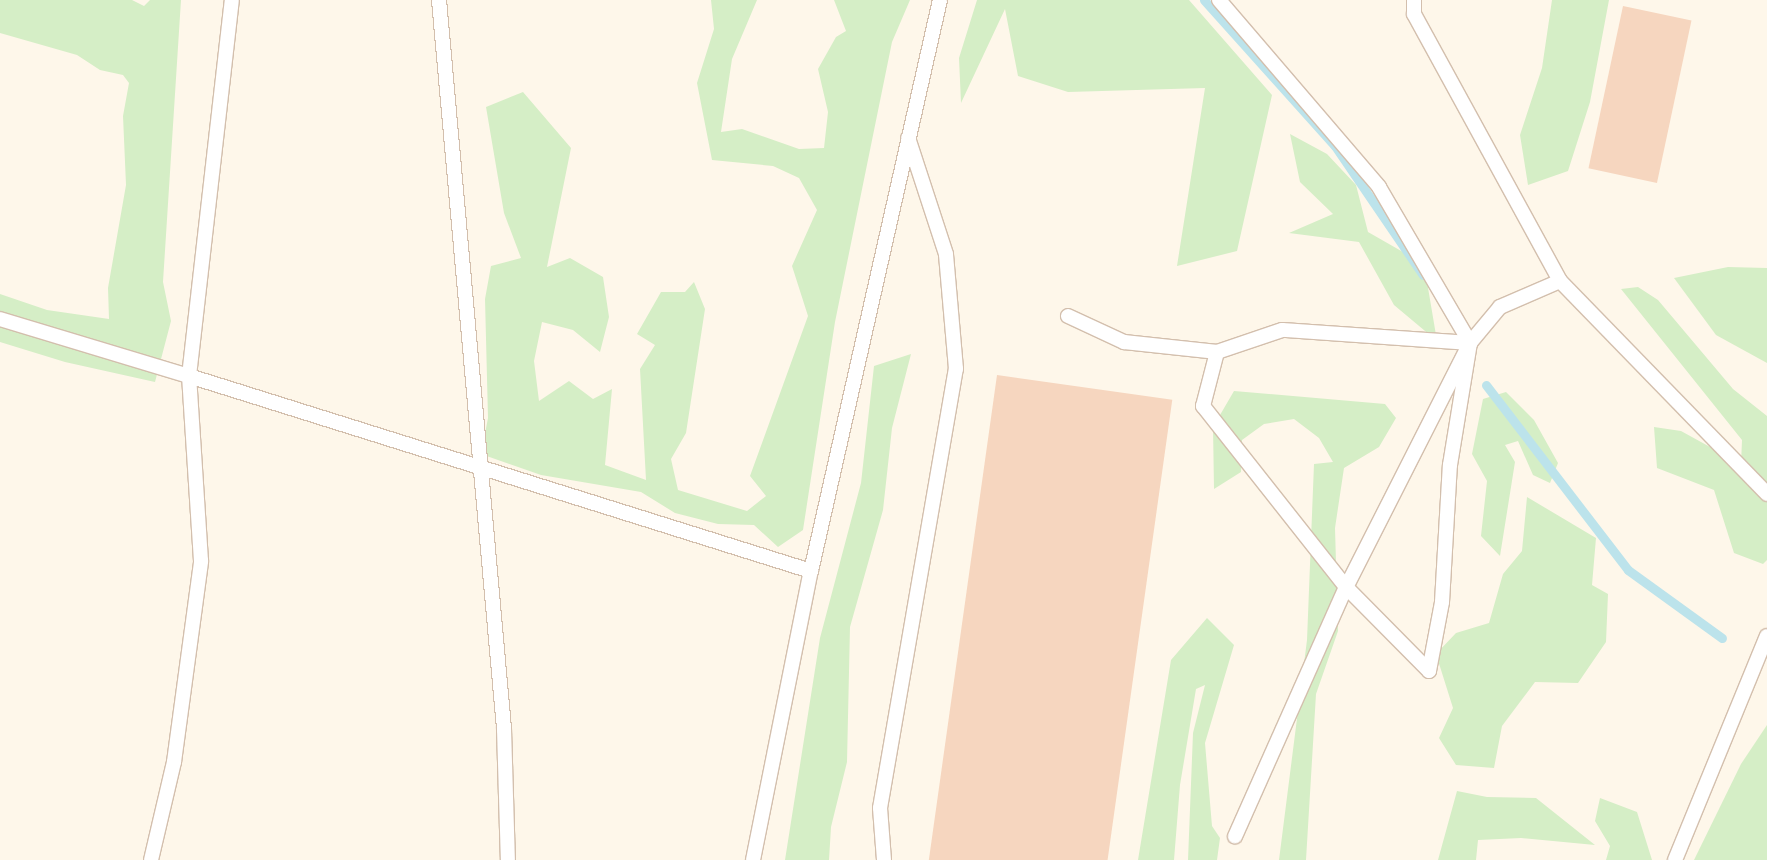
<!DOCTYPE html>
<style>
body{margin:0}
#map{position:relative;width:1767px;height:860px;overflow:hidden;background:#fef7ea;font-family:"Asap Condensed",sans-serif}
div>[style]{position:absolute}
.green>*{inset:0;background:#d5eec6}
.stream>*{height:9px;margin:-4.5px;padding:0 4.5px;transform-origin:4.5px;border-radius:4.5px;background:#bce3eb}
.building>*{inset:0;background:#f6d6bf;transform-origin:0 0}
.roads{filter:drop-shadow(1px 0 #d3bfad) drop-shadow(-1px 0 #d3bfad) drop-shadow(0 1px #d3bfad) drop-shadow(0 -1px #d3bfad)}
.service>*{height:14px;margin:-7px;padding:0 7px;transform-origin:7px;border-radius:7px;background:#fff}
span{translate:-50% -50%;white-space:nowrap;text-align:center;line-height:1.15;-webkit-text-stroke:4px #fffaf2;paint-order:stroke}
</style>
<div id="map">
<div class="green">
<div style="clip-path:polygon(0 0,132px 0,144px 6px,150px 0,181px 0,163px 282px,171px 321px,155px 382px,65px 362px,0 342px,0 294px,47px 310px,109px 319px,108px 288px,126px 185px,123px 116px,129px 83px,123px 75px,100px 70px,77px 55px,0 33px)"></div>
<div style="clip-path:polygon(711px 0,757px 0,732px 59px,721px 132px,742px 129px,799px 149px,824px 148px,828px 112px,818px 69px,836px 37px,846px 31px,834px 0,910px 0,892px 42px,835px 322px,803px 530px,778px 547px,754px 525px,718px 524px,675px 513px,641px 492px,541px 475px,481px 454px,488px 418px,485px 299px,491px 266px,521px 258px,504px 213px,486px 107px,523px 92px,571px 148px,547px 267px,570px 258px,603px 277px,609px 317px,600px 352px,573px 330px,542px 322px,534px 361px,539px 401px,569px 381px,593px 399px,612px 389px,605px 465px,646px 480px,640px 369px,655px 345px,637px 334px,661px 292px,685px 292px,694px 282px,705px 309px,686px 433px,671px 459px,678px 490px,747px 511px,766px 496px,750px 476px,808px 316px,792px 266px,817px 210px,799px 178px,773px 166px,712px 160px,697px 83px,714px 29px)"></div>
<div style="clip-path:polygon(977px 0,1189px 0,1272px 95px,1237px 251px,1177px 266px,1205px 88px,1068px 92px,1018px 76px,1005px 9px,961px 103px,959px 58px)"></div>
<div style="clip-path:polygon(1552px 0,1609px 0,1590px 102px,1568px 171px,1528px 185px,1520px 135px,1542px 68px)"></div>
<div style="clip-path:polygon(1290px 134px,1327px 154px,1356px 185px,1368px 232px,1424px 264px,1437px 341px,1394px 305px,1359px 242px,1289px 233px,1333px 214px,1300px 182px)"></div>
<div style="clip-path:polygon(1728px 267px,1767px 268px,1767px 363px,1716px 335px,1674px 278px)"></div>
<div style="clip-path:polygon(1638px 287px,1658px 300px,1733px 389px,1767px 416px,1767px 560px,1763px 564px,1734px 553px,1714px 490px,1657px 468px,1654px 427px,1681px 431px,1741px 464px,1742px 440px,1621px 289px)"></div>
<div style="clip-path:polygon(911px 354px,892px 428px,883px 510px,850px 627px,847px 762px,831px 827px,829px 860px,785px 860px,820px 638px,861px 483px,874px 366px)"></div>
<div style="clip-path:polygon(1234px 391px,1385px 404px,1396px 418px,1379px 447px,1344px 468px,1335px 528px,1338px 631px,1316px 694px,1306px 860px,1279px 860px,1307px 640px,1314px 464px,1333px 462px,1319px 438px,1294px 419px,1264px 424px,1242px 440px,1241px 472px,1214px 489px,1213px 427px)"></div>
<div style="clip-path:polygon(1506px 392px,1534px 420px,1558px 463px,1550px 483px,1533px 475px,1518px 441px,1505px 445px,1515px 462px,1500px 556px,1481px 536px,1487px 481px,1472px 454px,1483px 399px)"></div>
<div style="clip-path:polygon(1527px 497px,1596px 538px,1592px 585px,1608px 594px,1606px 642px,1578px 683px,1535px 682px,1502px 726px,1494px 768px,1456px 765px,1439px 738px,1453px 708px,1436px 654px,1456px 633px,1489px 623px,1503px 574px,1522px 551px)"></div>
<div style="clip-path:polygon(1207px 618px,1234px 645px,1205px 743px,1212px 826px,1220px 838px,1217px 860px,1188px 860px,1193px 733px,1205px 685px,1196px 689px,1180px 785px,1174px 860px,1138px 860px,1171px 660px)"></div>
<div style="clip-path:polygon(1767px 725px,1767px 860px,1694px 860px,1741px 764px)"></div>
<div style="clip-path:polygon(1457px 791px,1487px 797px,1536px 798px,1595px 845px,1521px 838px,1478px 840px,1476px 860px,1438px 860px)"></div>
<div style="clip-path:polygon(1600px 798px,1637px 812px,1652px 860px,1606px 860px,1610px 846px,1595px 821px)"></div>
</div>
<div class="stream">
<div style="left:1204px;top:0;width:196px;rotate:48.1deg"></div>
<div style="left:1335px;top:146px;width:156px;rotate:55.7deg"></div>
<div style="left:1486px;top:385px;width:233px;rotate:52.5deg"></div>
<div style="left:1628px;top:570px;width:116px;rotate:35.9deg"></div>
</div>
<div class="building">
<div style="left:1623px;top:6px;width:70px;height:166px;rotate:12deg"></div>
<div style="left:997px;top:375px;width:177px;height:490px;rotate:8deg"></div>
</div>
<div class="roads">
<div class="service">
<div style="left:439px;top:0;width:732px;rotate:84.9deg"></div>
<div style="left:504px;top:729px;width:131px;rotate:88.3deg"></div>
<div style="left:1219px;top:0;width:246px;rotate:49.4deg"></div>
<div style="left:1379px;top:187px;width:181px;rotate:59.7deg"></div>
<div style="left:1470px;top:343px;width:274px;rotate:116.9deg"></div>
<div style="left:1346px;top:587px;width:273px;rotate:114deg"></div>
<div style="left:1414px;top:0;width:14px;rotate:90deg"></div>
<div style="left:1414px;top:14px;width:304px;rotate:61.3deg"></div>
<div style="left:1560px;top:281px;width:297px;rotate:45.8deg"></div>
<div style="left:1068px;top:316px;width:62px;rotate:24.9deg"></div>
<div style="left:1124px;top:342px;width:94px;rotate:6.1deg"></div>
<div style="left:0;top:319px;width:197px;rotate:16.8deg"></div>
<div style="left:189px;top:376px;width:378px;rotate:-83.5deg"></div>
<div style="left:1470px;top:343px;width:188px;rotate:-176deg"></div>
<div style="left:1282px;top:330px;width:69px;rotate:161.3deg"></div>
<div style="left:1217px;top:352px;width:56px;rotate:104.5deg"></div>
<div style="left:1203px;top:406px;width:231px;rotate:51.7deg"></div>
<div style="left:1346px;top:587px;width:118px;rotate:45.3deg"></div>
<div style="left:1429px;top:671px;width:70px;rotate:-79.3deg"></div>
<div style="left:1442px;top:602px;width:137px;rotate:-86.7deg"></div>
<div style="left:1450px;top:465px;width:124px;rotate:-80.7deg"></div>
<div style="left:1470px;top:343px;width:47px;rotate:-50.2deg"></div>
<div style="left:1500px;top:307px;width:65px;rotate:-23.4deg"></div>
<div style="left:151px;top:860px;width:101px;rotate:-76.8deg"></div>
<div style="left:174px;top:762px;width:203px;rotate:-82.3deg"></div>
<div style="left:201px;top:561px;width:185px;rotate:-93.7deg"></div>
<div style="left:189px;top:376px;width:652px;rotate:17.41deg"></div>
<div style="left:753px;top:860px;width:295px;rotate:-78.7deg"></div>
<div style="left:811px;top:571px;width:585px;rotate:-77.27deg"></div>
<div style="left:884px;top:860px;width:52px;rotate:-94.4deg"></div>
<div style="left:880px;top:808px;width:446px;rotate:-80.2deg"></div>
<div style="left:956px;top:369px;width:115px;rotate:-95deg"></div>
<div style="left:946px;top:254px;width:122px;rotate:-108.1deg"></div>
<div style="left:1675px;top:860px;width:242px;rotate:-67.7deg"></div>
</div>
</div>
</div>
